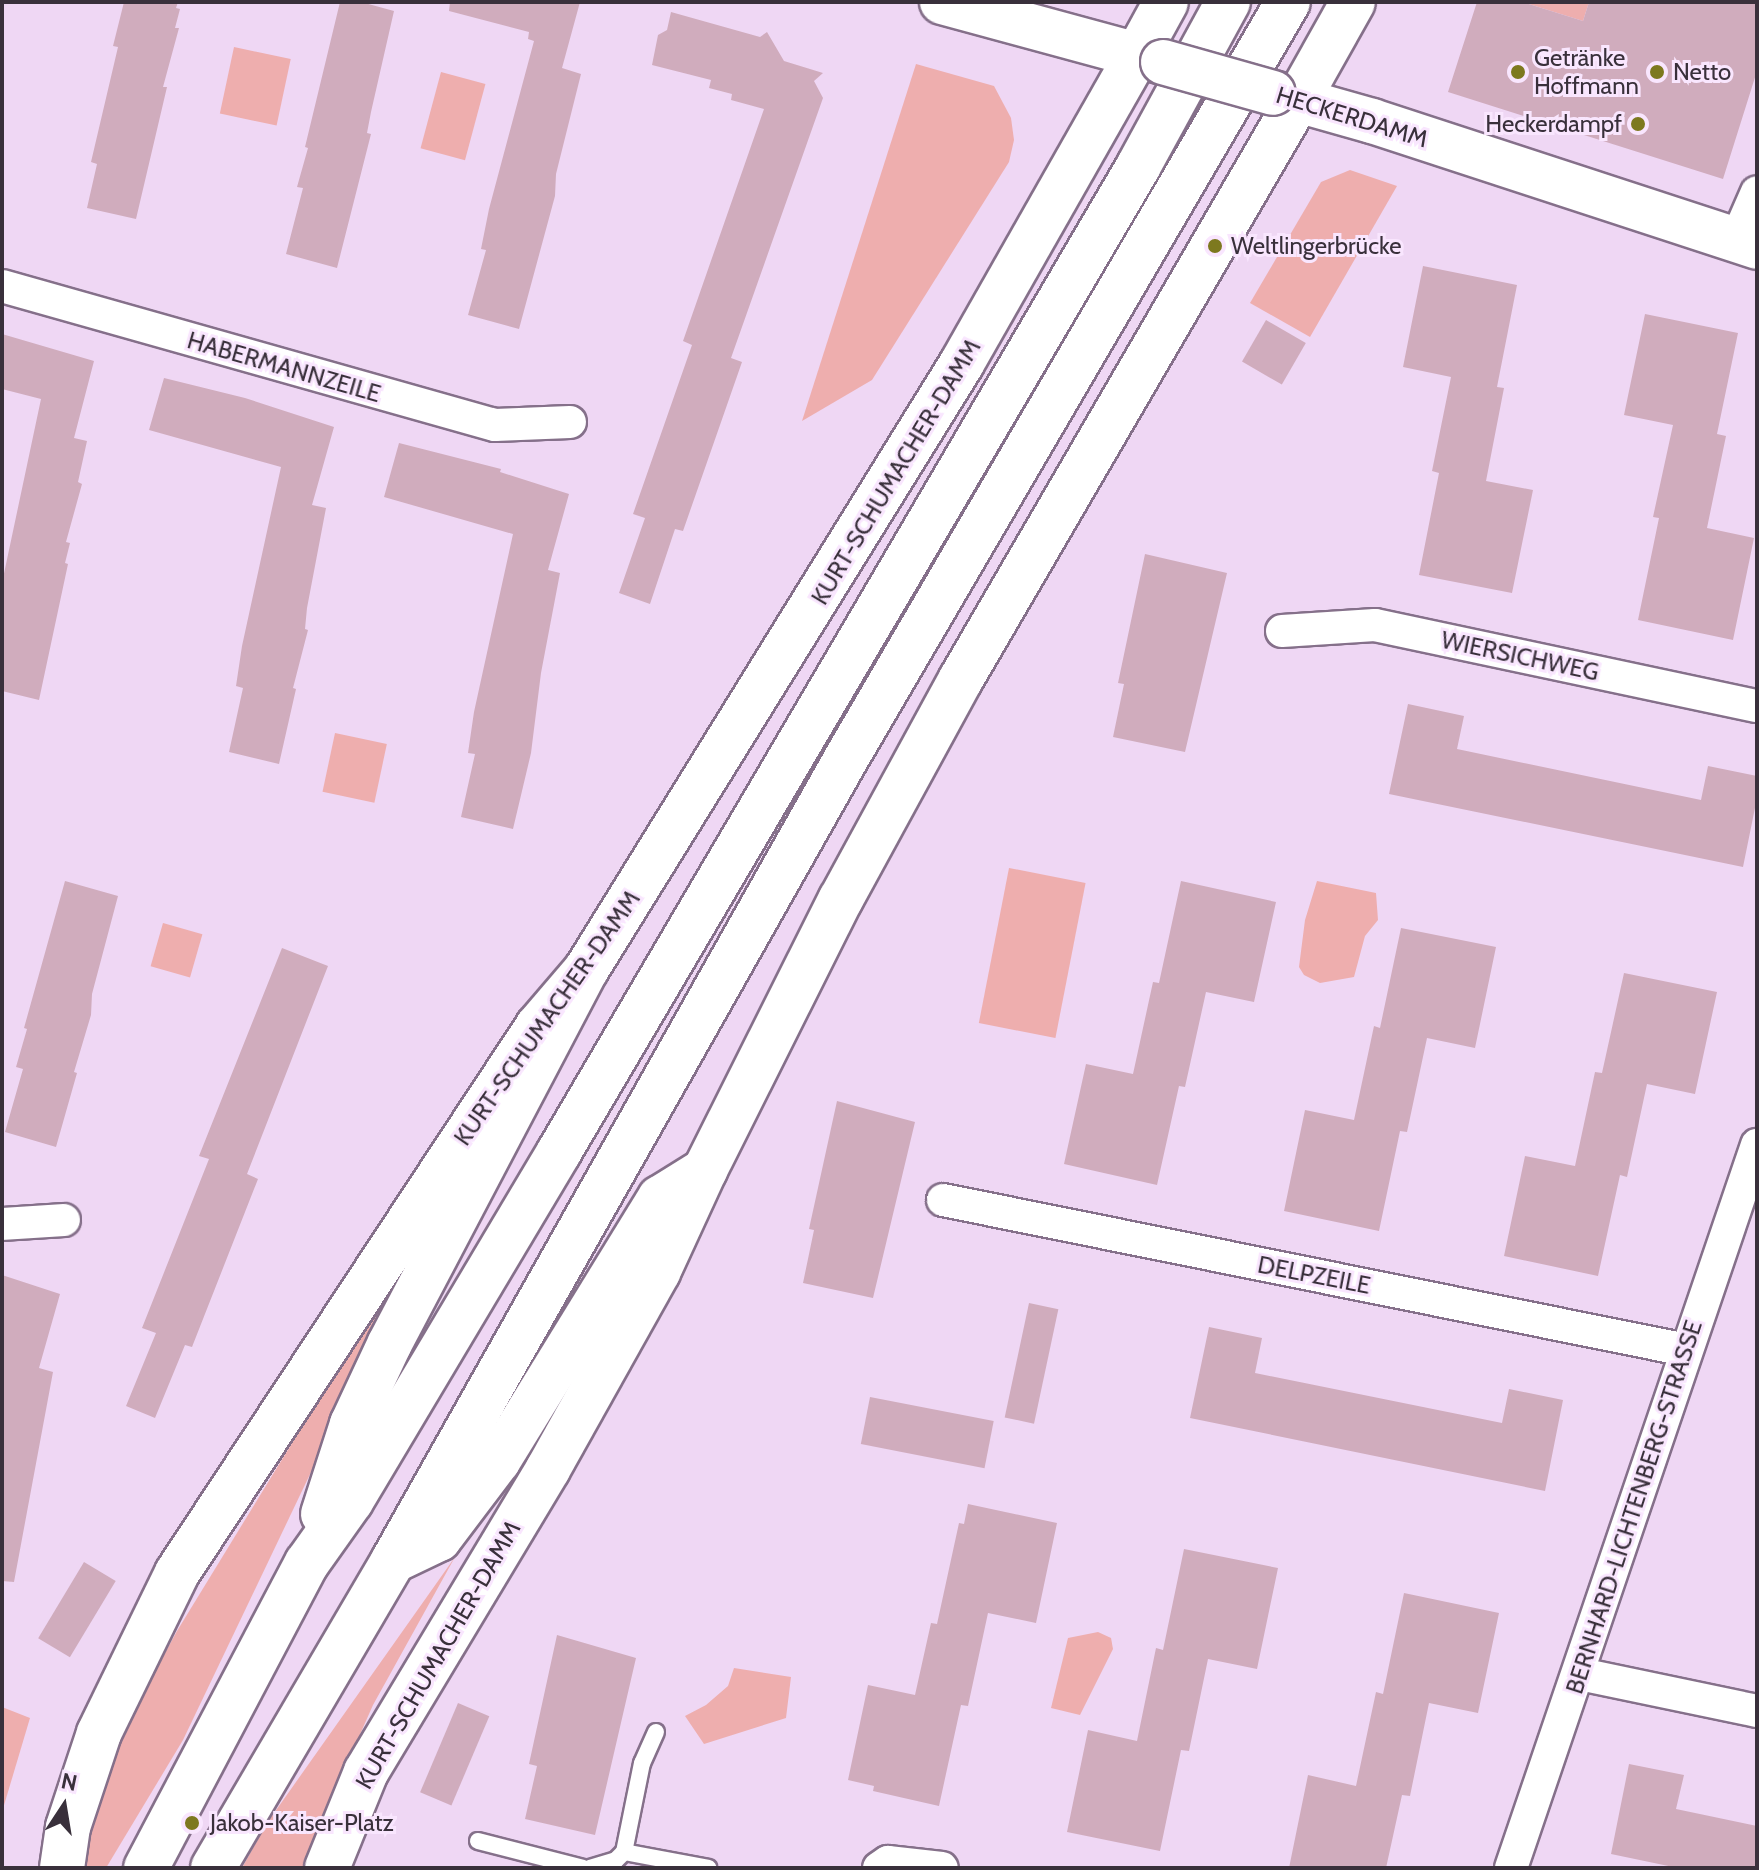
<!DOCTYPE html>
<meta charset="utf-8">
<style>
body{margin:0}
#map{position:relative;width:1759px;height:1870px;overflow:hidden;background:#efd7f4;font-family:Cabin,sans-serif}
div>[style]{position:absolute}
.green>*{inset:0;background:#eeaeae;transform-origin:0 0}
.building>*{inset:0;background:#d0acbd;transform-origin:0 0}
.roads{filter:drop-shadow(2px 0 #85708a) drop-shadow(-2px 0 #85708a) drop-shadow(0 2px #85708a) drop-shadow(0 -2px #85708a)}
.lane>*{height:16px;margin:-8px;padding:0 8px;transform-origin:8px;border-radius:8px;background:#fff}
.street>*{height:32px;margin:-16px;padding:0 16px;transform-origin:16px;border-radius:16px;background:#fff}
.secondary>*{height:44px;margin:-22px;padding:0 22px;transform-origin:22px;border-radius:22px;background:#fff}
.highway>*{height:44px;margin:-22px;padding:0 22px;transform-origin:22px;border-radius:22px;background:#fff}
.bridges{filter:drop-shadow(2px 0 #85708a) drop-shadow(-2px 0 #85708a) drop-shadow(0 2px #85708a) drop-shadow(0 -2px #85708a)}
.secondary-bridge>*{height:44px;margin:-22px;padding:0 22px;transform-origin:22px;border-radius:22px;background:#fff}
.dots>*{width:22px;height:22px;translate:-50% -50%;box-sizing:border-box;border:4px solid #f9e6fe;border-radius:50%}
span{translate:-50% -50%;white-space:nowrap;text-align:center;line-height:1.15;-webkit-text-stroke:6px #f9e6fe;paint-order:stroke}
.poi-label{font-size:24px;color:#39303b}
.left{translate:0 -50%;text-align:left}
.right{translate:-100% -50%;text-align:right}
.street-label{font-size:24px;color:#39303b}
.frame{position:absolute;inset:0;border:4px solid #39303b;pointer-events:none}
.north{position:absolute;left:24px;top:1766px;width:80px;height:80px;-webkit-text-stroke:6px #f9e6fe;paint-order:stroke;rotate:12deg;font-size:22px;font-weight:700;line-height:32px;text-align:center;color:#39303b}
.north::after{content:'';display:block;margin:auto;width:28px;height:36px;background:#39303b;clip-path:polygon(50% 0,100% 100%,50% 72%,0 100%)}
</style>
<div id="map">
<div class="green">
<div style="clip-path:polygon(1522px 2px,1589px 2px,1583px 21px)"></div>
<div style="left:234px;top:47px;width:58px;height:68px;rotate:12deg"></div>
<div style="clip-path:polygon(916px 64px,994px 86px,1011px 118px,1014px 140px,1009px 162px,872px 380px,802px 421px)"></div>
<div style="left:441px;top:72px;width:46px;height:79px;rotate:15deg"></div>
<div style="clip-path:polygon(1350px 170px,1397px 186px,1310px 337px,1250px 303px,1321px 182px)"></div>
<div style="left:335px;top:733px;width:53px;height:60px;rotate:12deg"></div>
<div style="left:1009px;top:868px;width:78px;height:158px;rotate:11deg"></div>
<div style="clip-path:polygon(1317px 881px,1376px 893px,1378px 920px,1365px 936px,1354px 977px,1320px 983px,1304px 975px,1299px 967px,1305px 920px)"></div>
<div style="left:163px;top:923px;width:41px;height:45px;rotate:16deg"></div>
<div style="clip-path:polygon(442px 1198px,183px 1740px,106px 1868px,85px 1868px,93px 1815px,115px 1745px,177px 1631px)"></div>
<div style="clip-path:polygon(455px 1557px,373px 1705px,323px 1818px,305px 1868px,242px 1868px,267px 1823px)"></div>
<div style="clip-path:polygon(1098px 1632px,1111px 1638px,1113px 1649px,1080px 1715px,1051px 1708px,1068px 1638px)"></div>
<div style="clip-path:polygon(734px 1668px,791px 1677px,786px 1718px,704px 1744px,685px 1716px,706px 1705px,728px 1686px)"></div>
<div style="clip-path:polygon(2px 1707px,30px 1718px,2px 1812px)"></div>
</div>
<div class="building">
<div style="clip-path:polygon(124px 2px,178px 2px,176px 8px,180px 9px,175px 28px,179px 28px,163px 87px,167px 87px,136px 219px,87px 208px,97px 164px,91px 162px,118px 47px,113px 46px)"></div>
<div style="clip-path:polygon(340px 2px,361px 2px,394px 11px,371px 112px,367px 133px,371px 134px,337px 268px,286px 254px,303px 188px,297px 187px,308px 148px,305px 147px)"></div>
<div style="clip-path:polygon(450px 2px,580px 2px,562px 68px,581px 74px,556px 174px,555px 196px,519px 329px,468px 315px,486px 250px,481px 249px,489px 209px,534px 41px,528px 39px,529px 32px,449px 11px)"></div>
<div style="clip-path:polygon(1477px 2px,1522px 2px,1583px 21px,1589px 2px,1757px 2px,1757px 71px,1723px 179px,1448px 92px)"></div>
<div style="clip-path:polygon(671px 12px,760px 37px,767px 32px,784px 61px,823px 73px,814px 81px,823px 98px,731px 358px,742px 362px,683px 531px,675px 529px,650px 604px,619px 593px,645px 518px,633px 514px,692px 345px,683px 341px,764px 109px,731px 100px,732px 94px,709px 88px,711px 80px,652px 65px,658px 35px,667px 30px)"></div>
<div style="clip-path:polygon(1423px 266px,1517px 285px,1497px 387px,1504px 388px,1486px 481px,1533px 490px,1512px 593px,1419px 575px,1439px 473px,1432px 471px,1451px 377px,1403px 367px)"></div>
<div style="clip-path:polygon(1645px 314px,1738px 333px,1717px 434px,1726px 436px,1707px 528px,1754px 538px,1733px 640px,1638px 620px,1659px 518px,1653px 517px,1673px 425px,1624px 415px)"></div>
<div style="left:1266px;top:320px;width:46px;height:48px;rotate:30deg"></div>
<div style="clip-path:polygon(2px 334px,94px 361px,74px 438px,87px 441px,78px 482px,82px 484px,66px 542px,70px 543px,65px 563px,68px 564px,39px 700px,2px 691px,2px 583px,41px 399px,2px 389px)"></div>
<div style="clip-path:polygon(164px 378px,245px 398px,334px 427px,312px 505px,326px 508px,307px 608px,305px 629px,308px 630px,293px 688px,296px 689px,279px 764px,229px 752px,243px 688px,236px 686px,242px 646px,281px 467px,149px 430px)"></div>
<div style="clip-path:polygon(399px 443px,501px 469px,500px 472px,569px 494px,548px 570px,560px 573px,541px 673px,531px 753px,513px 829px,461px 817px,475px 754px,468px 753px,474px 712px,513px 534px,384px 497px)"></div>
<div style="clip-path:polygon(1145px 554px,1227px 573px,1185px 752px,1113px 737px,1124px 684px,1118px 683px)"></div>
<div style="clip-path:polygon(1408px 704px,1464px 716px,1457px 749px,1701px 800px,1708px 766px,1757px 776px,1757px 798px,1743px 867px,1389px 794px)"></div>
<div style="clip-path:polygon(65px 881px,118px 896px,92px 994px,91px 1015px,74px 1072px,77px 1073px,56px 1147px,5px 1132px,23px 1069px,16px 1067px,27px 1029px,24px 1028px)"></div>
<div style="clip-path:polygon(1181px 881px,1276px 902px,1254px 1002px,1206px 992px,1185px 1087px,1179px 1086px,1157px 1185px,1064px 1164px,1086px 1064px,1133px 1074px,1153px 982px,1159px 983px)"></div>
<div style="clip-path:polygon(1401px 928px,1496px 947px,1475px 1048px,1427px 1038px,1407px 1132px,1400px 1131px,1379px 1231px,1284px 1211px,1305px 1110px,1354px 1120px,1374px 1026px,1380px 1028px)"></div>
<div style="clip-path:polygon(282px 948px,328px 966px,247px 1174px,258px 1179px,192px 1347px,185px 1345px,155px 1418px,126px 1406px,156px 1333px,142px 1328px,209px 1159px,199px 1156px)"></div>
<div style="clip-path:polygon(1624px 973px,1717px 992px,1695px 1094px,1647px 1084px,1627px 1177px,1620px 1175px,1598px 1276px,1504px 1256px,1525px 1156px,1575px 1166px,1595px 1072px,1602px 1073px)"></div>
<div style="clip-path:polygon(837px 1101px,915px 1122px,873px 1298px,803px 1283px,814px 1230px,809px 1229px)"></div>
<div style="clip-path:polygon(2px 1275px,60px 1294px,39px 1368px,53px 1372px,14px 1582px,2px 1581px)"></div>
<div style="left:1029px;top:1303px;width:30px;height:117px;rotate:12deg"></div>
<div style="clip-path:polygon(1209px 1327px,1262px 1338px,1255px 1373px,1502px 1423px,1509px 1389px,1563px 1400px,1545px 1491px,1190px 1418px)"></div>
<div style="left:870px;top:1397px;width:126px;height:48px;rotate:11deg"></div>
<div style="clip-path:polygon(968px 1504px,1057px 1523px,1036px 1623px,988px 1613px,968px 1706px,961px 1705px,939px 1806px,873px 1791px,874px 1786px,848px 1780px,868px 1685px,915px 1695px,931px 1623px,937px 1624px,959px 1523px,964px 1524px)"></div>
<div style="clip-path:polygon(1184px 1549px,1278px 1568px,1257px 1669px,1208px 1659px,1189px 1751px,1181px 1750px,1160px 1851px,1067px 1832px,1088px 1730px,1137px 1741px,1156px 1648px,1163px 1650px)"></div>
<div style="left:84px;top:1562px;width:37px;height:89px;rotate:31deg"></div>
<div style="clip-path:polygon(1404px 1593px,1499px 1613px,1478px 1713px,1429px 1703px,1410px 1796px,1402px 1795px,1386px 1868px,1289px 1868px,1308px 1775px,1356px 1786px,1376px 1692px,1383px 1694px)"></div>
<div style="clip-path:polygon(557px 1635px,636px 1658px,595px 1835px,525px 1819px,537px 1766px,529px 1764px)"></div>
<div style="left:458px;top:1703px;width:34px;height:97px;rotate:23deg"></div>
<div style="clip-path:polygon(1629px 1764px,1684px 1775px,1676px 1809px,1757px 1826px,1757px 1868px,1678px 1868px,1611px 1854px)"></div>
</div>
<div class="roads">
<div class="lane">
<div style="left:656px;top:1732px;width:34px;rotate:114deg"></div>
<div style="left:642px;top:1763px;width:91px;rotate:101.4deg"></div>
<div style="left:624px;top:1852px;width:86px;rotate:10.7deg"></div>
<div style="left:478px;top:1841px;width:108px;rotate:14.4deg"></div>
<div style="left:590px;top:1868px;width:27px;rotate:-17deg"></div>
<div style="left:616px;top:1860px;width:11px;rotate:-45deg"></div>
</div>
<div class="street">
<div style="left:1736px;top:240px;width:52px;rotate:-66.4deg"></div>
<div style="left:2px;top:286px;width:512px;rotate:15.75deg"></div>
<div style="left:495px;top:425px;width:75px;rotate:-2.3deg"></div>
<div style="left:1282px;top:631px;width:93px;rotate:-3.7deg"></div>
<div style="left:1375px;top:625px;width:390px;rotate:12deg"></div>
<div style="left:943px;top:1200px;width:758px;rotate:11.41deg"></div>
<div style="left:2px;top:1224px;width:62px;rotate:-3.7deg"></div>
<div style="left:1580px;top:1674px;width:181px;rotate:11.8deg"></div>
<div style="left:879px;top:1868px;width:11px;rotate:-34deg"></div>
<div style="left:888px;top:1862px;width:54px;rotate:6.3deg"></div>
<div style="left:1511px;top:1868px;width:764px;rotate:-71.21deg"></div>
</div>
<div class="secondary">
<div style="left:942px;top:2px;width:229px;rotate:15.2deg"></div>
<div style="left:1273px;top:93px;width:103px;rotate:15.8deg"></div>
<div style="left:1372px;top:121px;width:405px;rotate:18.1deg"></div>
<div style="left:62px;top:1868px;width:41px;rotate:-81.7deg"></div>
<div style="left:68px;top:1827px;width:99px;rotate:-71.7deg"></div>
<div style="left:99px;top:1733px;width:178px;rotate:-64deg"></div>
<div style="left:177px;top:1573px;width:655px;rotate:-56.58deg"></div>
<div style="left:538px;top:1026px;width:74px;rotate:-49.4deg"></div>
<div style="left:586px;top:970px;width:714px;rotate:-58.22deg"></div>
<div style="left:962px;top:363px;width:354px;rotate:-60.4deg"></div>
<div style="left:327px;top:1868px;width:104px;rotate:-67.9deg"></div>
<div style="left:366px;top:1772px;width:353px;rotate:-59deg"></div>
<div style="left:548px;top:1469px;width:226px;rotate:-60.8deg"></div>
<div style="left:658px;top:1272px;width:112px;rotate:-65.3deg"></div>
<div style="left:705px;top:1170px;width:303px;rotate:-63.4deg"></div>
<div style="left:841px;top:899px;width:251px;rotate:-61.4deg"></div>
<div style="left:961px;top:679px;width:670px;rotate:-59.8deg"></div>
</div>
<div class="highway">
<div style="left:1137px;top:55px;width:60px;rotate:-61.3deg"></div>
<div style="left:1298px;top:100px;width:112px;rotate:-60.7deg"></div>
<div style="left:323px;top:1514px;width:95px;rotate:-72.1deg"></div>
<div style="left:352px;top:1424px;width:89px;rotate:-64.9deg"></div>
<div style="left:390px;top:1343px;width:421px;rotate:-62.3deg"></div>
<div style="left:393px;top:1561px;width:51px;rotate:-25.6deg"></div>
<div style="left:439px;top:1539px;width:98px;rotate:-52.9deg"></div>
<div style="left:498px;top:1461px;width:309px;rotate:-58.4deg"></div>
<div style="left:660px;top:1198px;width:53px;rotate:-31.9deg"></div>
<div style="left:146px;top:1868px;width:345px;rotate:-62.2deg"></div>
<div style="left:307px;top:1563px;width:76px;rotate:-54.6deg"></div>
<div style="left:351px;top:1501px;width:406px;rotate:-59.2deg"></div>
<div style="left:559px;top:1152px;width:1143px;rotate:-59.55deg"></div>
<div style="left:1138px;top:167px;width:188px;rotate:-61.4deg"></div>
<div style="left:213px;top:1868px;width:356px;rotate:-59.6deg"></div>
<div style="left:393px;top:1561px;width:923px;rotate:-60.55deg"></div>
<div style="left:847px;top:757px;width:874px;rotate:-59.71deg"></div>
</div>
</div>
<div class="bridges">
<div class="secondary-bridge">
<div style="left:1163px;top:62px;width:114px;rotate:15.7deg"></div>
</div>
</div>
<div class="dots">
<div style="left:1518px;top:72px;background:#7d791f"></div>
<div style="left:1657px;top:72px;background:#7d791f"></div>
<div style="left:1638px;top:124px;background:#7d791f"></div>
<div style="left:1215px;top:246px;background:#7d791f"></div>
<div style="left:192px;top:1823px;background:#7d791f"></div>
</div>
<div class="poi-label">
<span class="left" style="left:1534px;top:72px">Getränke<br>Hoffmann</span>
<span class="left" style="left:1673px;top:72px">Netto</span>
<span class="right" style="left:1622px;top:124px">Heckerdampf</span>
<span class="left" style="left:1231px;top:246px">Weltlingerbrücke</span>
<span class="left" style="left:210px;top:1823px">Jakob-Kaiser-Platz</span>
</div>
<div class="street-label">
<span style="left:1352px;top:117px;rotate:17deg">HECKERDAMM</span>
<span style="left:284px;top:367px;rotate:16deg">HABERMANNZEILE</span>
<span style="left:896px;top:472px;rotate:-59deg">KURT-SCHUMACHER-DAMM</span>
<span style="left:1520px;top:656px;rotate:12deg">WIERSICHWEG</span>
<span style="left:547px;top:1018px;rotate:-55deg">KURT-SCHUMACHER-DAMM</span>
<span style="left:1314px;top:1275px;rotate:11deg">DELPZEILE</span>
<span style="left:1634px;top:1507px;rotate:-72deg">BERNHARD-LICHTENBERG-STRASSE</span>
<span style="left:438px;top:1655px;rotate:-60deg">KURT-SCHUMACHER-DAMM</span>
</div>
<div class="frame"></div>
<div class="north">N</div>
</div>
